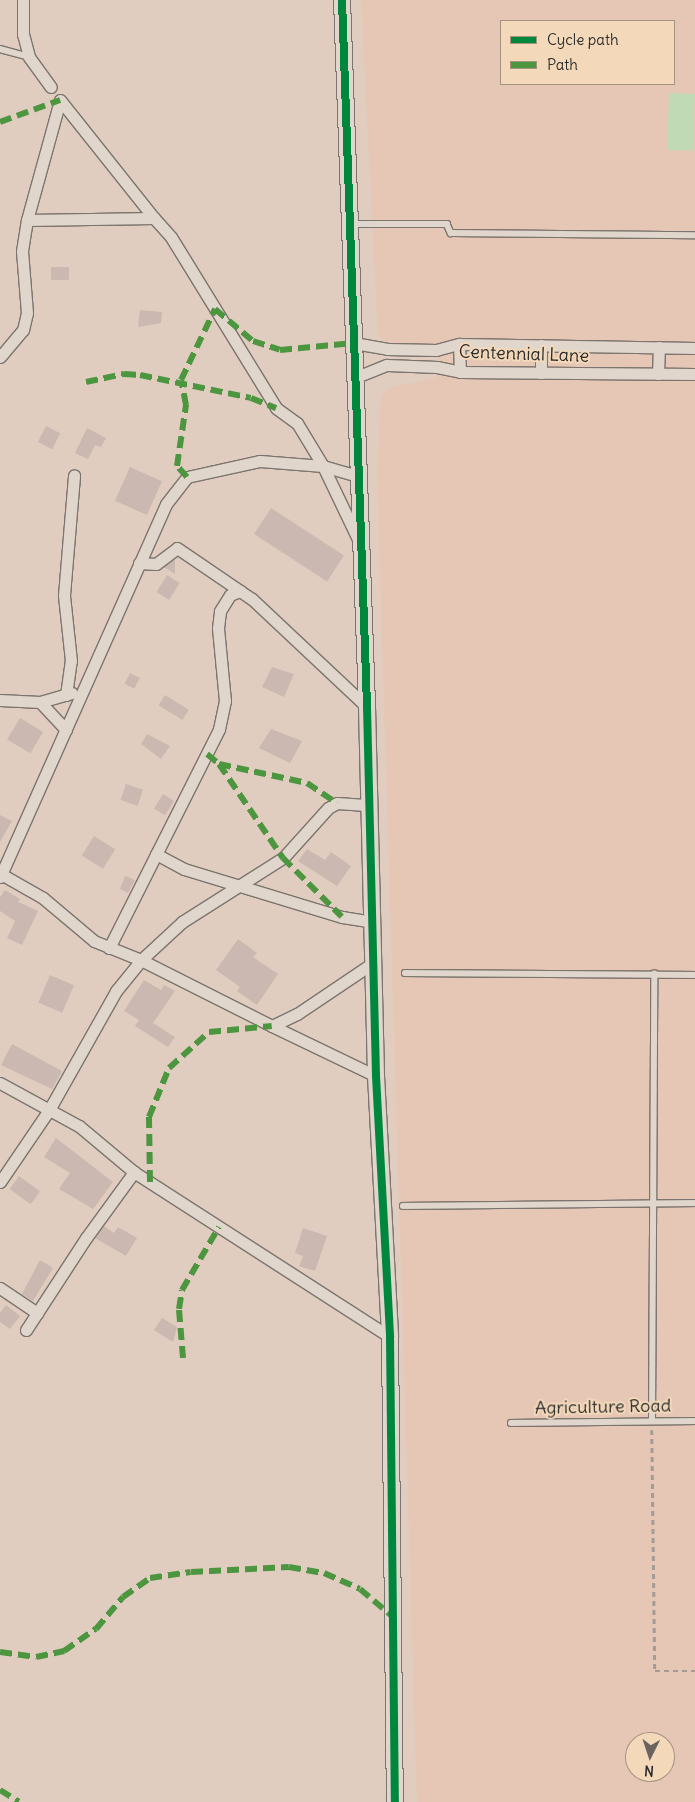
<!DOCTYPE html>
<style>
body{margin:0}
#map{position:relative;width:695px;height:1802px;overflow:hidden;background:#e0cdbf;font-family:Delius,sans-serif}
div>[style]{position:absolute}
.built>*{inset:0;background:#e6c6b4}
.green>*{inset:0;background:#c0dab5;transform-origin:0 0}
.building>*{inset:0;background:#cbb8b0;transform-origin:0 0}
.path>*{height:2.5px;margin-top:-1.25px;transform-origin:0;background:repeating-linear-gradient(90deg,#a39b94 0 5px,transparent 0 9px)}
.roads{filter:drop-shadow(1px 0 #7c746e) drop-shadow(-1px 0 #7c746e) drop-shadow(0 1px #7c746e) drop-shadow(0 -1px #7c746e)}
.lane>*{height:5.5px;margin:-2.75px;padding:0 2.75px;transform-origin:2.75px;border-radius:2.75px;background:#e0d6cb}
.street>*{height:11px;margin:-5.5px;padding:0 5.5px;transform-origin:5.5px;border-radius:5.5px;background:#e0d6cb}
.secondary>*{height:16px;margin:-8px;padding:0 8px;transform-origin:8px;border-radius:8px;background:#e0d6cb}
.quiet>*{height:6px;margin-top:-3px;transform-origin:0;background:repeating-linear-gradient(90deg,#4d9640 0 12px,transparent 0 18px)}
.cycleway>*{height:8px;margin:-4px;padding:0 4px;transform-origin:4px;border-radius:4px;background:#00873e}
span{translate:-50% -50%;white-space:nowrap;text-align:center;line-height:1.15;-webkit-text-stroke:4px #f3d9ba;paint-order:stroke}
.street-label{font-size:18px;color:#2b2b2b}
.legend{position:absolute;left:500px;top:20px;width:175px;height:65px;box-sizing:border-box;background:#f3d9ba;border:1px solid #a39381;margin:0;padding:6px 9px;list-style:none;font-size:15px;color:#2b2b2b}
.legend li{display:flex;align-items:center;gap:10px;height:25px}
.legend b{width:25px;border:1px solid #a39381}
.north{position:absolute;left:625px;top:1732px;width:50px;height:50px;box-sizing:border-box;background:#f3d9ba;border:1px solid #a39381;border-radius:50%;rotate:184deg;font-size:14px;font-weight:700;line-height:20px;text-align:center;color:#2b2b2b}
.north::after{content:'';display:block;margin:auto;width:18px;height:22px;background:#6a645f;clip-path:polygon(50% 0,100% 100%,50% 72%,0 100%)}
</style>
<div id="map">
<div class="built">
<div style="clip-path:polygon(evenodd,361px 0,695px 0,695px 1802px,417px 1802px,377px 468px,381px 396px,392px 387px,436px 378px,437px 367px,436px 346px,388px 343px,378px 336px,361px 0,501px 21px,674px 21px,674px 84px,501px 84px,501px 21px,361px 0,635px 1742px,665px 1742px,665px 1772px,635px 1772px,635px 1742px)"></div>
</div>
<div class="green">
<div style="left:669px;top:93px;width:26px;height:57px;rotate:2deg"></div>
</div>
<div class="building">
<div style="left:51px;top:267px;width:18px;height:13px"></div>
<div style="clip-path:polygon(140px 310px,162px 312px,161px 323px,138px 327px)"></div>
<div style="left:46px;top:426px;width:16px;height:18px;rotate:27deg"></div>
<div style="clip-path:polygon(87px 428px,106px 438px,101px 447px,95px 445px,88px 459px,75px 453px)"></div>
<div style="left:130px;top:467px;width:35px;height:37px;rotate:24deg"></div>
<div style="left:271px;top:508px;width:87px;height:31px;rotate:33deg"></div>
<div style="clip-path:polygon(175px 559px,175px 574px,164px 567px)"></div>
<div style="left:167px;top:575px;width:15px;height:20px;rotate:32deg"></div>
<div style="clip-path:polygon(272px 667px,294px 674px,284px 697px,262px 687px)"></div>
<div style="left:130px;top:673px;width:11px;height:12px;rotate:27deg"></div>
<div style="left:165px;top:695px;width:28px;height:12px;rotate:32deg"></div>
<div style="left:20px;top:718px;width:27px;height:25px;rotate:31deg"></div>
<div style="clip-path:polygon(271px 729px,302px 741px,290px 763px,259px 748px)"></div>
<div style="clip-path:polygon(147px 734px,170px 746px,161px 759px,141px 744px)"></div>
<div style="left:126px;top:784px;width:18px;height:17px;rotate:19deg"></div>
<div style="left:163px;top:794px;width:13px;height:17px;rotate:32deg"></div>
<div style="clip-path:polygon(0 815px,12px 821px,0 842px)"></div>
<div style="left:94px;top:836px;width:25px;height:23px;rotate:32deg"></div>
<div style="clip-path:polygon(307px 849px,325px 860px,331px 852px,351px 866px,337px 886px,298px 861px)"></div>
<div style="clip-path:polygon(125px 876px,135px 880px,128px 893px,120px 889px)"></div>
<div style="clip-path:polygon(5px 890px,20px 899px,18px 902px,38px 911px,22px 945px,7px 938px,15px 921px,0 911px,0 897px)"></div>
<div style="clip-path:polygon(238px 939px,257px 953px,253px 957px,278px 974px,257px 1005px,237px 991px,240px 987px,216px 970px)"></div>
<div style="left:50px;top:975px;width:26px;height:30px;rotate:23deg"></div>
<div style="clip-path:polygon(144px 980px,161px 990px,164px 985px,175px 991px,153px 1023px,175px 1037px,168px 1047px,135px 1026px,139px 1020px,124px 1011px)"></div>
<div style="clip-path:polygon(12px 1044px,62px 1071px,52px 1089px,1px 1065px)"></div>
<div style="clip-path:polygon(56px 1138px,113px 1182px,93px 1209px,59px 1189px,70px 1173px,44px 1157px)"></div>
<div style="left:19px;top:1176px;width:26px;height:16px;rotate:36deg"></div>
<div style="clip-path:polygon(104px 1226px,114px 1233px,118px 1227px,137px 1238px,126px 1256px,95px 1238px)"></div>
<div style="clip-path:polygon(303px 1228px,327px 1236px,315px 1271px,299px 1266px,303px 1256px,295px 1253px)"></div>
<div style="clip-path:polygon(40px 1260px,53px 1268px,33px 1301px,22px 1294px)"></div>
<div style="clip-path:polygon(6px 1305px,20px 1316px,10px 1329px,0 1322px,0 1313px)"></div>
<div style="clip-path:polygon(162px 1318px,177px 1327px,173px 1342px,154px 1330px)"></div>
</div>
<div class="path">
<div style="left:652px;top:1430px;width:241px;rotate:89.3deg"></div>
<div style="left:655px;top:1671px;width:40px"></div>
</div>
<div class="roads">
<div class="lane">
<div style="left:0;top:49px;width:30px;rotate:15deg"></div>
<div style="left:351px;top:224px;width:96px"></div>
<div style="left:447px;top:224px;width:10px;rotate:66deg"></div>
<div style="left:451px;top:233px;width:244px;rotate:0.5deg"></div>
<div style="left:405px;top:973px;width:290px;rotate:0.4deg"></div>
<div style="left:403px;top:1206px;width:292px;rotate:-0.6deg"></div>
<div style="left:652px;top:1421px;width:447px;rotate:-89.7deg"></div>
<div style="left:511px;top:1423px;width:184px;rotate:-0.6deg"></div>
</div>
<div class="street">
<div style="left:23px;top:0;width:34px;rotate:90deg"></div>
<div style="left:23px;top:34px;width:24px;rotate:75deg"></div>
<div style="left:29px;top:57px;width:37px;rotate:54deg"></div>
<div style="left:60px;top:100px;width:151px;rotate:51.5deg"></div>
<div style="left:27px;top:220px;width:127px;rotate:-0.9deg"></div>
<div style="left:154px;top:218px;width:25px;rotate:48deg"></div>
<div style="left:171px;top:237px;width:201px;rotate:58.4deg"></div>
<div style="left:276px;top:408px;width:26px;rotate:36deg"></div>
<div style="left:297px;top:423px;width:50px;rotate:58.8deg"></div>
<div style="left:323px;top:466px;width:81px;rotate:64.4deg"></div>
<div style="left:354px;top:343px;width:34px;rotate:10deg"></div>
<div style="left:387px;top:349px;width:49px;rotate:1.2deg"></div>
<div style="left:436px;top:350px;width:24px;rotate:-15deg"></div>
<div style="left:459px;top:344px;width:236px;rotate:1deg"></div>
<div style="left:459px;top:344px;width:28px;rotate:88deg"></div>
<div style="left:541px;top:345px;width:28px;rotate:90deg"></div>
<div style="left:0;top:357px;width:35px;rotate:-50deg"></div>
<div style="left:23px;top:330px;width:17px;rotate:-77deg"></div>
<div style="left:27px;top:313px;width:62px;rotate:-94.6deg"></div>
<div style="left:22px;top:251px;width:31px;rotate:-81deg"></div>
<div style="left:27px;top:220px;width:124px;rotate:-74.6deg"></div>
<div style="left:658px;top:374px;width:27px;rotate:-88deg"></div>
<div style="left:354px;top:378px;width:35px;rotate:-22deg"></div>
<div style="left:387px;top:365px;width:50px;rotate:2.3deg"></div>
<div style="left:437px;top:367px;width:24px;rotate:12deg"></div>
<div style="left:460px;top:372px;width:235px;rotate:0.5deg"></div>
<div style="left:139px;top:563px;width:17px;rotate:3deg"></div>
<div style="left:156px;top:564px;width:26px;rotate:-37deg"></div>
<div style="left:177px;top:548px;width:76px;rotate:34.3deg"></div>
<div style="left:66px;top:695px;width:34px;rotate:-82deg"></div>
<div style="left:71px;top:661px;width:66px;rotate:-96.1deg"></div>
<div style="left:64px;top:595px;width:120px;rotate:-85.2deg"></div>
<div style="left:0;top:700px;width:40px;rotate:2.9deg"></div>
<div style="left:40px;top:702px;width:33px;rotate:-16deg"></div>
<div style="left:40px;top:702px;width:38px;rotate:47deg"></div>
<div style="left:156px;top:854px;width:32px;rotate:28deg"></div>
<div style="left:184px;top:869px;width:165px;rotate:16.9deg"></div>
<div style="left:342px;top:917px;width:31px;rotate:9deg"></div>
<div style="left:1px;top:874px;width:48px;rotate:29.7deg"></div>
<div style="left:43px;top:898px;width:67px;rotate:40.1deg"></div>
<div style="left:94px;top:941px;width:51px;rotate:22deg"></div>
<div style="left:141px;top:960px;width:147px;rotate:26.7deg"></div>
<div style="left:272px;top:1026px;width:28px;rotate:-26deg"></div>
<div style="left:297px;top:1014px;width:92px;rotate:-33.9deg"></div>
<div style="left:0;top:877px;width:408px;rotate:-66deg"></div>
<div style="left:166px;top:504px;width:34px;rotate:-52deg"></div>
<div style="left:187px;top:477px;width:75px;rotate:-12.4deg"></div>
<div style="left:260px;top:461px;width:63px;rotate:4.5deg"></div>
<div style="left:323px;top:466px;width:36px;rotate:16deg"></div>
<div style="left:109px;top:948px;width:245px;rotate:-63.3deg"></div>
<div style="left:219px;top:729px;width:29px;rotate:-78deg"></div>
<div style="left:225px;top:701px;width:73px;rotate:-95.5deg"></div>
<div style="left:218px;top:628px;width:17px;rotate:-83deg"></div>
<div style="left:220px;top:611px;width:19px;rotate:-58deg"></div>
<div style="left:230px;top:595px;width:11px;rotate:-22deg"></div>
<div style="left:240px;top:591px;width:14px;rotate:34deg"></div>
<div style="left:252px;top:599px;width:158px;rotate:43.2deg"></div>
<div style="left:272px;top:1026px;width:115px;rotate:25.7deg"></div>
<div style="left:0;top:1083px;width:90px;rotate:28.6deg"></div>
<div style="left:79px;top:1126px;width:72px;rotate:39.9deg"></div>
<div style="left:134px;top:1172px;width:305px;rotate:32.8deg"></div>
<div style="left:0;top:1182px;width:87px;rotate:-55.8deg"></div>
<div style="left:49px;top:1110px;width:137px;rotate:-60.6deg"></div>
<div style="left:116px;top:991px;width:40px;rotate:-51deg"></div>
<div style="left:141px;top:960px;width:56px;rotate:-42.8deg"></div>
<div style="left:182px;top:922px;width:120px;rotate:-32.4deg"></div>
<div style="left:283px;top:858px;width:67px;rotate:-48deg"></div>
<div style="left:328px;top:808px;width:10px;rotate:-29deg"></div>
<div style="left:337px;top:803px;width:32px;rotate:4deg"></div>
<div style="left:0;top:1288px;width:45px;rotate:34deg"></div>
<div style="left:26px;top:1330px;width:110px;rotate:-56.9deg"></div>
<div style="left:86px;top:1238px;width:82px;rotate:-54deg"></div>
</div>
<div class="secondary">
<div style="left:342px;top:0;width:707px;rotate:87.97deg"></div>
<div style="left:367px;top:707px;width:369px;rotate:88.6deg"></div>
<div style="left:376px;top:1076px;width:261px;rotate:86.9deg"></div>
<div style="left:390px;top:1337px;width:465px;rotate:89.4deg"></div>
</div>
</div>
<div class="quiet">
<div style="left:0;top:122px;width:64px;rotate:-20.1deg"></div>
<div style="left:86px;top:382px;width:39px;rotate:-12deg"></div>
<div style="left:124px;top:374px;width:16px;rotate:4deg"></div>
<div style="left:140px;top:375px;width:113px;rotate:11.7deg"></div>
<div style="left:251px;top:398px;width:27px;rotate:22deg"></div>
<div style="left:187px;top:477px;width:15px;rotate:-132deg"></div>
<div style="left:177px;top:466px;width:62px;rotate:-81.6deg"></div>
<div style="left:186px;top:405px;width:25px;rotate:-101deg"></div>
<div style="left:181px;top:380px;width:79px;rotate:-64.4deg"></div>
<div style="left:215px;top:309px;width:50px;rotate:40.1deg"></div>
<div style="left:253px;top:341px;width:28px;rotate:18deg"></div>
<div style="left:280px;top:350px;width:74px;rotate:-5.4deg"></div>
<div style="left:207px;top:754px;width:16px;rotate:40deg"></div>
<div style="left:219px;top:764px;width:90px;rotate:12.2deg"></div>
<div style="left:307px;top:783px;width:36px;rotate:34deg"></div>
<div style="left:219px;top:764px;width:114px;rotate:55.8deg"></div>
<div style="left:283px;top:858px;width:83px;rotate:45deg"></div>
<div style="left:150px;top:1182px;width:65px;rotate:-90.9deg"></div>
<div style="left:149px;top:1117px;width:53px;rotate:-67.8deg"></div>
<div style="left:169px;top:1068px;width:54px;rotate:-42deg"></div>
<div style="left:209px;top:1032px;width:63px;rotate:-5.4deg"></div>
<div style="left:183px;top:1358px;width:49px;rotate:-94.7deg"></div>
<div style="left:179px;top:1309px;width:19px;rotate:-81deg"></div>
<div style="left:182px;top:1290px;width:73px;rotate:-59.6deg"></div>
<div style="left:0;top:1652px;width:36px;rotate:8deg"></div>
<div style="left:36px;top:1657px;width:29px;rotate:-12deg"></div>
<div style="left:64px;top:1651px;width:39px;rotate:-35deg"></div>
<div style="left:96px;top:1629px;width:42px;rotate:-49.8deg"></div>
<div style="left:123px;top:1597px;width:33px;rotate:-35deg"></div>
<div style="left:150px;top:1578px;width:41px;rotate:-8.3deg"></div>
<div style="left:191px;top:1572px;width:98px;rotate:-2.9deg"></div>
<div style="left:289px;top:1567px;width:36px;rotate:10deg"></div>
<div style="left:324px;top:1573px;width:39px;rotate:24deg"></div>
<div style="left:360px;top:1589px;width:43px;rotate:40.3deg"></div>
<div style="left:0;top:1790px;width:22px;rotate:32deg"></div>
</div>
<div class="cycleway">
<div style="left:342px;top:0;width:707px;rotate:87.97deg"></div>
<div style="left:367px;top:707px;width:369px;rotate:88.6deg"></div>
<div style="left:376px;top:1076px;width:261px;rotate:86.9deg"></div>
<div style="left:390px;top:1337px;width:465px;rotate:89.4deg"></div>
</div>
<div class="street-label">
<span style="left:524px;top:354px;rotate:2deg">Centennial Lane</span>
<span style="left:603px;top:1407px;rotate:-1deg">Agriculture Road</span>
</div>
<ul class="legend">
<li><b style="height:6px;background:#00873e"></b>Cycle path</li>
<li><b style="height:6px;background:#4d9640"></b>Path</li>
</ul>
<div class="north">N</div>
</div>
